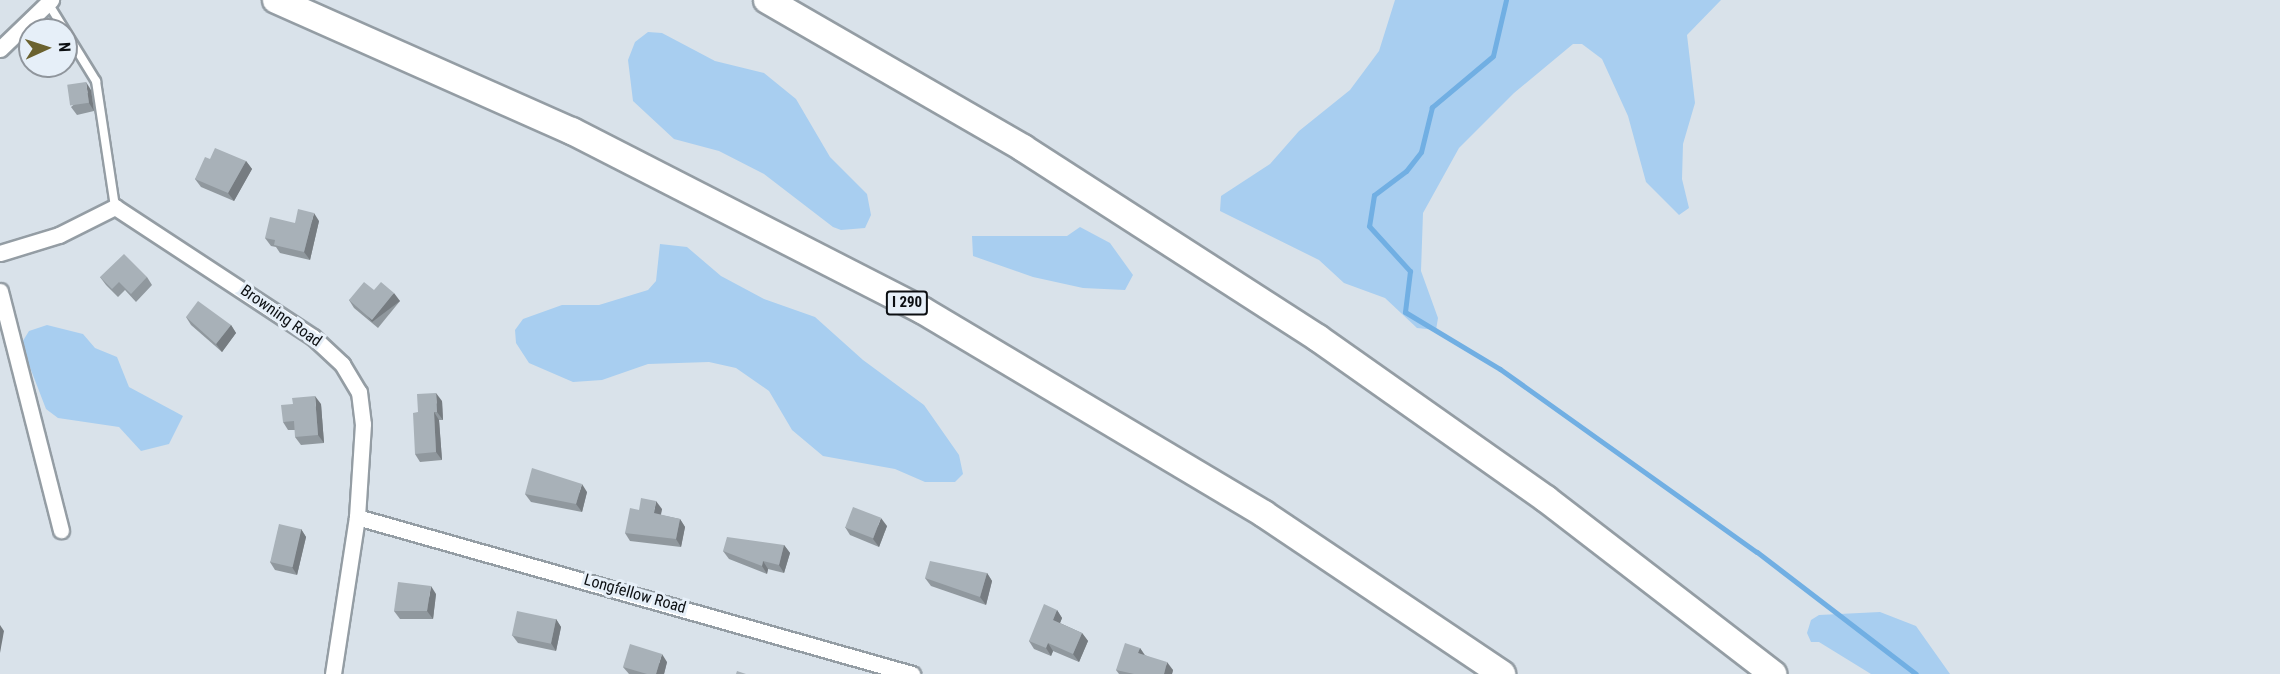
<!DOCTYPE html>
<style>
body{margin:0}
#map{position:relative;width:2280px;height:674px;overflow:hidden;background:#d9e2ea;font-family:"Roboto Condensed",sans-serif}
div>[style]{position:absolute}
.green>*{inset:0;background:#a8cef0}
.stream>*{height:5px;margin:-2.5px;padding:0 2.5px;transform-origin:2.5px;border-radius:2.5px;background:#71afe3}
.roads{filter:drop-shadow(2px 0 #949da4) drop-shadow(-2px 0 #949da4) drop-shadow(0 2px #949da4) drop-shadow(0 -2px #949da4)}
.lane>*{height:8px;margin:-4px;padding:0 4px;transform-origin:4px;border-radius:4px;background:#fff}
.street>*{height:15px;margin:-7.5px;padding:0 7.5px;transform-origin:7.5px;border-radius:7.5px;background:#fff}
.highway>*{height:26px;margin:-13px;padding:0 13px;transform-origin:13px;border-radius:13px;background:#fff}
.wall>*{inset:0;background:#90989e}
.shaded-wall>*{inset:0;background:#767c81;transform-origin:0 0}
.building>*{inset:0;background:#a8b1b8;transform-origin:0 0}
span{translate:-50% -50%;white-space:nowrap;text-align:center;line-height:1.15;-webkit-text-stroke:6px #e6eff8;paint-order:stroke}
.shield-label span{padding:2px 4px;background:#e6eff8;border:2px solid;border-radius:4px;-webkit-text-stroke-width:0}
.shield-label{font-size:15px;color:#0c0f12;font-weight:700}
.street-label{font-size:16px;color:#0c0f12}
.north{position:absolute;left:18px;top:18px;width:60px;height:60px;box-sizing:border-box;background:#e6eff8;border:2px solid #8f959c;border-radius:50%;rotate:87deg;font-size:16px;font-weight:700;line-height:24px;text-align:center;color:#0c0f12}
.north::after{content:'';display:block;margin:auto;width:21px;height:27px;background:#6b622f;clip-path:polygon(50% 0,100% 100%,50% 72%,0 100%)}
</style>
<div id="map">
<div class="green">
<div style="clip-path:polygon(1395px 0,1721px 0,1687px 35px,1695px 103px,1683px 144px,1682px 179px,1689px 208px,1679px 215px,1646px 182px,1628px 116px,1602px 59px,1582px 44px,1573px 44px,1514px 93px,1459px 148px,1423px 213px,1421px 271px,1438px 318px,1436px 330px,1417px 328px,1385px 298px,1344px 283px,1319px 260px,1220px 211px,1221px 196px,1270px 164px,1299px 131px,1350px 90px,1379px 51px)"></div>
<div style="clip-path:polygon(648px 32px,662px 33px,715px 61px,764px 73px,796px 99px,830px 157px,867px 194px,871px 215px,865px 228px,841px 230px,833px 227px,764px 174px,719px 151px,674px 139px,633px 101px,628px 60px,635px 42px)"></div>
<div style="clip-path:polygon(1080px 227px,1110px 243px,1133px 275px,1125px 290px,1083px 288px,1033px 277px,973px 256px,972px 236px,1067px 236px)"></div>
<div style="clip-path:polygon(660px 244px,687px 247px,721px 276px,764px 299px,815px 317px,863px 360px,924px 405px,959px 455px,963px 474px,955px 482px,925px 482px,895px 469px,823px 456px,792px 430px,769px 391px,736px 368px,709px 362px,648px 364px,602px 380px,573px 382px,529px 363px,516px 343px,515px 330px,523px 319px,562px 305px,599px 305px,648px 290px,656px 281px)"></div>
<div style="clip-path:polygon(47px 325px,83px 334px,95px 348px,117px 357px,129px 387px,183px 416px,169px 444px,141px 451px,119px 427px,58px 418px,46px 409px,21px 344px,29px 331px)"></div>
<div style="clip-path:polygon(1880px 612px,1916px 626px,1950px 674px,1871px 674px,1819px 642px,1811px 642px,1807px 633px,1811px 620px,1819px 615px)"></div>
</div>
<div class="stream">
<div style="left:1506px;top:0;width:57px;rotate:103.1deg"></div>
<div style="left:1493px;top:56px;width:80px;rotate:140.1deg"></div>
<div style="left:1432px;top:107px;width:46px;rotate:103.7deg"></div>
<div style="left:1421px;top:152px;width:24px;rotate:128deg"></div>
<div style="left:1406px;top:171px;width:40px;rotate:143deg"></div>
<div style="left:1374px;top:195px;width:31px;rotate:99deg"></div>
<div style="left:1369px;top:226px;width:61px;rotate:47.7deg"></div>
<div style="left:1410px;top:271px;width:41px;rotate:97deg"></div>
<div style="left:1405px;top:312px;width:111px;rotate:31deg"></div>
<div style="left:1500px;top:369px;width:315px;rotate:35.5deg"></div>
<div style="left:1757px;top:552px;width:200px;rotate:37.5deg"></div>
</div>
<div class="roads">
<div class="lane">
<div style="left:48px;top:3px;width:92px;rotate:58.4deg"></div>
<div style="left:96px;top:81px;width:127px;rotate:81.4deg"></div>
</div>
<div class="street">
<div style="left:0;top:49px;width:71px;rotate:-43.9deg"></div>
<div style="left:0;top:253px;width:62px;rotate:-17deg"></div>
<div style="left:59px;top:235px;width:63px;rotate:-26.6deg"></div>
<div style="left:115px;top:207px;width:237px;rotate:33.3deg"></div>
<div style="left:313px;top:337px;width:40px;rotate:43deg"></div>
<div style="left:342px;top:364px;width:33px;rotate:59deg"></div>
<div style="left:359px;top:392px;width:32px;rotate:83deg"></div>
<div style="left:363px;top:424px;width:93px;rotate:93.7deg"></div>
<div style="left:357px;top:517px;width:159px;rotate:98.7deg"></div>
<div style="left:0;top:291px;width:247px;rotate:75.7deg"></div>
<div style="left:357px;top:517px;width:577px;rotate:15.8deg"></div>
</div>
<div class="highway">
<div style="left:276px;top:0;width:324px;rotate:23.9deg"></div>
<div style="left:572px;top:131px;width:393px;rotate:27.1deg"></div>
<div style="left:922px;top:310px;width:398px;rotate:30.8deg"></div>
<div style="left:1264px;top:514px;width:287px;rotate:33.9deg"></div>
<div style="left:767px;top:0;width:296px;rotate:30deg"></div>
<div style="left:1023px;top:148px;width:351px;rotate:32.8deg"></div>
<div style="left:1318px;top:338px;width:279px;rotate:35.2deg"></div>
<div style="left:1546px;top:499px;width:287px;rotate:37.6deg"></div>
</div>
</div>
<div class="wall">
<div style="clip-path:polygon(91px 90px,94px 111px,77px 115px,71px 107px)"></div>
<div style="clip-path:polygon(210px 159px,246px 161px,252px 169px,234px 201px,201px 187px,195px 179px)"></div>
<div style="clip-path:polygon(319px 221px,310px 260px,280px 253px,276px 247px,271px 246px,265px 238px,295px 223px)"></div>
<div style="clip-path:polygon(100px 277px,147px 277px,152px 285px,136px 302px,125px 290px,118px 297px,106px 285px)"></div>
<div style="clip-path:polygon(374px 290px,400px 301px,378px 328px,354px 308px,349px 300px)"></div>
<div style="clip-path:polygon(186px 317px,231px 325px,236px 333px,222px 352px,191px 325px)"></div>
<div style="clip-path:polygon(442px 401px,443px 420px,439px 420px,442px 460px,420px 462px,415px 454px,418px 412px)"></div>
<div style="clip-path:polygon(321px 404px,324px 443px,301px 445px,295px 437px,295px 430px,288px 430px,283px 422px)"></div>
<div style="clip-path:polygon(587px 492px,582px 512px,531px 502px,525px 494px)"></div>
<div style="clip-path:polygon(662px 509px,661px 515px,680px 519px,685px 527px,681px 547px,630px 541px,625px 533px,639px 510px)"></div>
<div style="clip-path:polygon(887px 526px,879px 547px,850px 535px,845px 527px)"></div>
<div style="clip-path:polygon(301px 529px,306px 537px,297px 575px,275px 570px,270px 562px)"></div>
<div style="clip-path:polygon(784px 545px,790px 553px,784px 573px,768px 569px,767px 574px,729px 559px,723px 551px)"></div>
<div style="clip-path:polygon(987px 573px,992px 581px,986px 605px,931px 586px,925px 578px)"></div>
<div style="clip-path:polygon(436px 594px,433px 619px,400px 619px,394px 611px)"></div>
<div style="clip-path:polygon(1057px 610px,1062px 618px,1060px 623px,1082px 633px,1088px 641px,1079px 662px,1053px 651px,1051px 656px,1034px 649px,1029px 641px)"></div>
<div style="clip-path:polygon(556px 619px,561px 627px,556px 651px,518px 643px,512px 635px)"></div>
<div style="clip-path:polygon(1140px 648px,1145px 655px,1173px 670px,1172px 674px,1119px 674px,1116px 670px)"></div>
<div style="clip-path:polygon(667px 662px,664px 674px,629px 674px,623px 667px)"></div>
</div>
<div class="shaded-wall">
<div style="clip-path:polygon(86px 82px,91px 90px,94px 111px,89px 103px)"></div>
<div style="clip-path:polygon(246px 161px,252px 169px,234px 201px,228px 193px)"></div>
<div style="clip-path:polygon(314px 213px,319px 221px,310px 260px,304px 252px)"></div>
<div style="left:394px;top:293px;width:10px;height:35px;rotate:53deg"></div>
<div style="clip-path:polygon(231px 325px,236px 333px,222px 352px,216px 344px)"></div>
<div style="clip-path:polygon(436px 393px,442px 401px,443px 420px,437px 412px)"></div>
<div style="clip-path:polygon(315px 396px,321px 404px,324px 443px,318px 435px)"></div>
<div style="clip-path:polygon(434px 412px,439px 420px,442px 460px,436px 452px)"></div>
<div style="clip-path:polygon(582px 484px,587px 492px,582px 512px,576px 504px)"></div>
<div style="clip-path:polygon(656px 501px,662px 509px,659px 521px,654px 513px)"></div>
<div style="clip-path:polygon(881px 518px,887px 526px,879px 547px,873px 539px)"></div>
<div style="clip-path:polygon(680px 519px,685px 527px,681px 547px,676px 539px)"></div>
<div style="clip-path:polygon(301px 529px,306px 537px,297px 575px,292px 567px)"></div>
<div style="clip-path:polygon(784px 545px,790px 553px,784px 573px,779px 565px)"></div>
<div style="clip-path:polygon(763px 561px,768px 569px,767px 574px,762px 566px)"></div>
<div style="clip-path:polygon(987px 573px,992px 581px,986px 605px,980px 597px)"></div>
<div style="clip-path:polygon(431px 586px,436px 594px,433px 619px,427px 611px)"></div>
<div style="clip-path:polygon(1057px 610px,1062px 618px,1058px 628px,1053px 620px)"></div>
<div style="clip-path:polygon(556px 619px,561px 627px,556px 651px,551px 643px)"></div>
<div style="clip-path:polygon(0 625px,4px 631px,0 653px)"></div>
<div style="clip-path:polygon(1082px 633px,1088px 641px,1079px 662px,1073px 654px)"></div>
<div style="clip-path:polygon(1048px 643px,1053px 651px,1051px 656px,1046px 648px)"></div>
<div style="clip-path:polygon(1140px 648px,1145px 656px,1138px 653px)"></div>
<div style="clip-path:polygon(662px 654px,667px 662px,664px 674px,656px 674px)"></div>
<div style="clip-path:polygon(1167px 662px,1173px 670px,1172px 674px,1164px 674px)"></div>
</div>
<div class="building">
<div style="left:86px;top:82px;width:21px;height:19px;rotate:82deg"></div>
<div style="clip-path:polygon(215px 148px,246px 161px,228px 193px,195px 179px,205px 157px,210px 159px)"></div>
<div style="clip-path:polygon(298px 209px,314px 213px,304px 252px,274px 245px,275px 240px,265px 238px,270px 217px,295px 223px)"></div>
<div style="clip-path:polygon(124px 254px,147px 277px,131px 294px,119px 282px,112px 289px,100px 277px)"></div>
<div style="clip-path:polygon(364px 282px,374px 290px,381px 282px,394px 293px,372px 320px,349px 300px)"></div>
<div style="clip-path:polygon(198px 301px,231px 325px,216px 344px,186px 317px)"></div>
<div style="clip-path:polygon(436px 393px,437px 412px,434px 412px,436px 452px,415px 454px,413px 413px,418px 412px,417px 394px)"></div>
<div style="clip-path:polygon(315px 396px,318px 435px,295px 437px,294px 421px,283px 422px,281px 405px,293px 404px,292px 398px)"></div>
<div style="clip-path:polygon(532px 468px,582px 484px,576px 504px,525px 494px)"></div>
<div style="clip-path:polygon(641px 498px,656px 501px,654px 513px,680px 519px,676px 539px,625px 533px,630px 508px,639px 510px)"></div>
<div style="left:853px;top:507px;width:30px;height:22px;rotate:21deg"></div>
<div style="left:279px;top:524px;width:23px;height:39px;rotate:13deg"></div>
<div style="clip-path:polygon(727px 537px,784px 545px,779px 565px,763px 561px,762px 566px,723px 551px)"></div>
<div style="clip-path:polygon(930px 561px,987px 573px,980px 597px,925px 578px)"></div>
<div style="clip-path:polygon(398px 582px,431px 586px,427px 611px,394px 611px)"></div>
<div style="clip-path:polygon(1044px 604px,1057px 610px,1053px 620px,1082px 633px,1073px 654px,1048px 643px,1046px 648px,1029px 641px)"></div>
<div style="left:517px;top:611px;width:40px;height:25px;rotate:12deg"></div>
<div style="clip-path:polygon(1125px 643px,1140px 648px,1138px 653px,1167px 662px,1164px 674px,1134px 674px,1116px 670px)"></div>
<div style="clip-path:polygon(630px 644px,662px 654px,656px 674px,647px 674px,623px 667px)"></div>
<div style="clip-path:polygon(737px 671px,746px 674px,736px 674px)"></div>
</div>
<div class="shield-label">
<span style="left:907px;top:303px">I 290</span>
</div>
<div class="street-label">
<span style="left:281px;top:316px;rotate:35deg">Browning Road</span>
<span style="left:635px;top:594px;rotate:16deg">Longfellow Road</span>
</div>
<div class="north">N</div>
</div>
